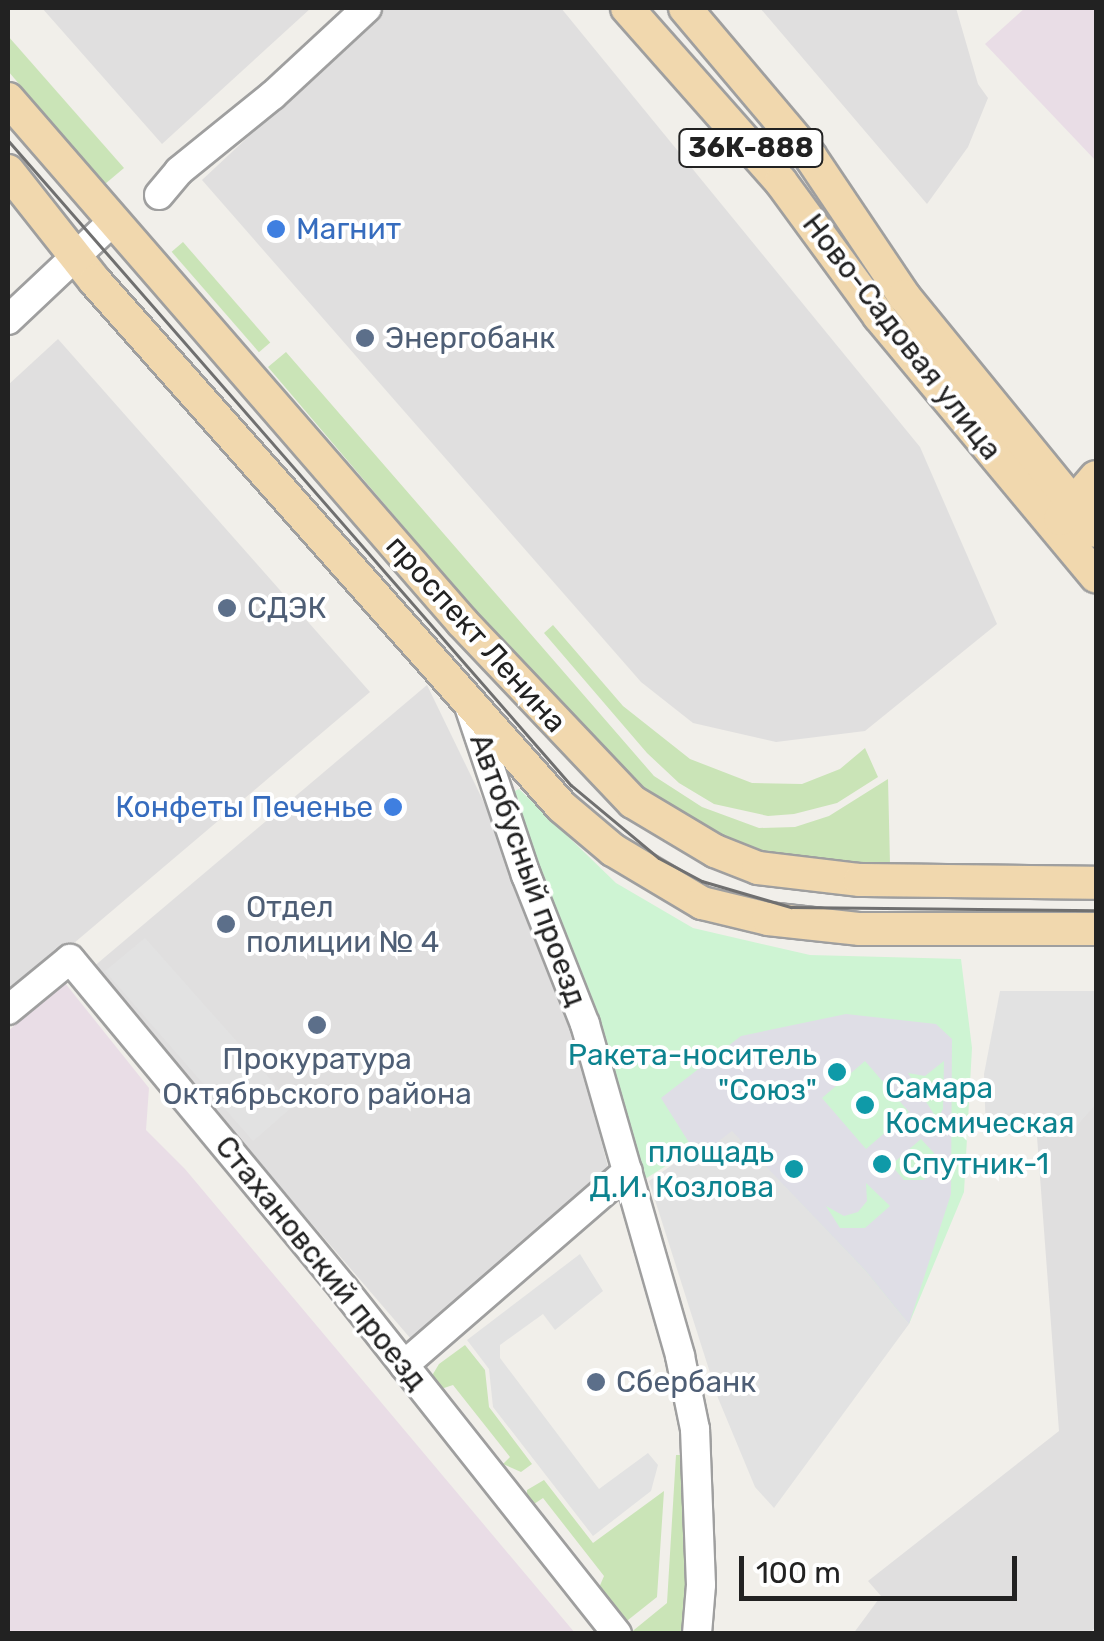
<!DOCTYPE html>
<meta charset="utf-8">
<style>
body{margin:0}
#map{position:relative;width:1104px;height:1641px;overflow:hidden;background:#f1efea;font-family:Rubik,sans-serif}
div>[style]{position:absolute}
.residential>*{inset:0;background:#e0dfdf}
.industrial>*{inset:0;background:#e9dde6}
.grass>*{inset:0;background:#cae4b7;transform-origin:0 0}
.park>*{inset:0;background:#cef4d3}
.parking>*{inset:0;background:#e2e2e2}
.plaza>*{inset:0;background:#dfdee6}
.roads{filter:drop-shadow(2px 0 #9f9f9f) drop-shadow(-2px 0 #9f9f9f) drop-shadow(0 2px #9f9f9f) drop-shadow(0 -2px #9f9f9f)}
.minor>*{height:28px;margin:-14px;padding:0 14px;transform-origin:14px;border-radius:14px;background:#fff}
.major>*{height:32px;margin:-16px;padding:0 16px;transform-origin:16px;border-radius:16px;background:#f1d8ae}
.tram>*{height:2.5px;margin:-1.25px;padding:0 1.25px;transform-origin:1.25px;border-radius:1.25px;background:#707070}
.dots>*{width:28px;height:28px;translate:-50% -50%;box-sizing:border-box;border:5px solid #fff;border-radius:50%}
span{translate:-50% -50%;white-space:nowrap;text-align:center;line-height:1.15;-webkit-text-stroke:8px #fff;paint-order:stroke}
.shield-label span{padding:2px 8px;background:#fff;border:2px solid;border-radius:8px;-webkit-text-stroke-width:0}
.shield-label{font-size:28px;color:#222;font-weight:700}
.shop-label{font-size:30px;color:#366cbe}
.left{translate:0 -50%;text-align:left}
.right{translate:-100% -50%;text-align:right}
.street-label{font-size:30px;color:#222}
.service-label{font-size:30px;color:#4e5e75}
.culture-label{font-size:30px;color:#0d838f}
.frame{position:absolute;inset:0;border:10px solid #222;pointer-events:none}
.scale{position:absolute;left:739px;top:1556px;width:278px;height:45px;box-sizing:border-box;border:5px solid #222;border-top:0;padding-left:12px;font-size:30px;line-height:35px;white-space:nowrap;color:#222;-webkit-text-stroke:8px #fff;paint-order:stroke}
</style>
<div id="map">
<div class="residential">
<div style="clip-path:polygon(42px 8px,311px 8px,162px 144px)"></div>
<div style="clip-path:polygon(386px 8px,561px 8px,920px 447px,997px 624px,865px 731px,776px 742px,693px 723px,641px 682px,202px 180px)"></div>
<div style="clip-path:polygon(760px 8px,956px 8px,978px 84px,988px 98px,968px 147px,927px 204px)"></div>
<div style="clip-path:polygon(58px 339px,370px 692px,8px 999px,8px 385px)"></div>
<div style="clip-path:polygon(427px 685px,507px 850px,576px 1043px,610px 1175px,411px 1339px,92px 968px)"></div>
<div style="clip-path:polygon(1096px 1097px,1096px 1627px,1088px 1634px,853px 1634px,881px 1596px,868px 1581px,1059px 1431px,1035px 1110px)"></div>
</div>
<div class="industrial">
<div style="clip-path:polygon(1025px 8px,1096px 8px,1096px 161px,985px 44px)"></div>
<div style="clip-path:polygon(65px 983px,149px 1088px,146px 1130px,185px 1169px,575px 1633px,8px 1633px,8px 1031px)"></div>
</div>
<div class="grass">
<div style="clip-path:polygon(8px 36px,124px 168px,105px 184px,8px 71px)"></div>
<div style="left:183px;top:242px;width:133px;height:15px;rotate:49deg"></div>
<div style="clip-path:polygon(286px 352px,654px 776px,702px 807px,759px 828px,795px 827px,829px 816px,888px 779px,890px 864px,831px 865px,763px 851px,706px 832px,630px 784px,477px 613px,268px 367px)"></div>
<div style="clip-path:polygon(553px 625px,623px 706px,690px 759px,752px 783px,802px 784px,840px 769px,865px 748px,878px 777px,837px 803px,794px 814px,768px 816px,714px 804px,679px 783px,647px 753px,544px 633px)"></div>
<div style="clip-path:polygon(465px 1345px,485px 1370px,489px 1407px,532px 1464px,521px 1472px,503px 1464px,510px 1457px,453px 1385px,441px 1389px,435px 1384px,433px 1374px,439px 1364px)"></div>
<div style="clip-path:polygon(676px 1455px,688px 1455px,691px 1633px,629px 1634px,667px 1603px)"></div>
<div style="clip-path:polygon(544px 1480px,593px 1543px,664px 1491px,657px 1597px,623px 1624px,598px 1590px,604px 1576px,543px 1498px,531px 1506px,527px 1498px,527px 1490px)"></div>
</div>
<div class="park">
<div style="clip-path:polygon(519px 789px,616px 883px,693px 928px,810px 955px,961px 959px,972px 1048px,964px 1192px,909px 1324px,732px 1131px,699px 1157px,688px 1152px,645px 1179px,597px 1011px,543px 882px,513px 792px)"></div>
</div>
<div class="parking">
<div style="clip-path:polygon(145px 938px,287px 1098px,299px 1088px,306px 1095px,253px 1141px,105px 971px)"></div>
<div style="clip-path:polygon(1000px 991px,1096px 991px,1096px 1104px,1067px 1137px,986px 1134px,984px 1074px)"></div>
<div style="clip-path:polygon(732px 1130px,865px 1270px,909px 1324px,774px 1508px,755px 1487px,718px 1398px,649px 1181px,691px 1152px,699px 1157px)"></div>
<div style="clip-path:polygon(580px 1254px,603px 1291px,555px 1330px,543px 1314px,500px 1345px,500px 1358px,599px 1489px,648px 1453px,658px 1465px,651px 1491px,593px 1536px,493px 1407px,489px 1369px,467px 1340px)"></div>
</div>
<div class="plaza">
<div style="clip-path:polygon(evenodd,846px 1014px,936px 1024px,952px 1039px,951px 1194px,909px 1324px,865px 1270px,732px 1131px,698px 1157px,661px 1098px,741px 1036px,846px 1014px,865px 1061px,909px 1112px,866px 1149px,822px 1098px,865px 1061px,846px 1014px,944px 1061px,943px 1109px,937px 1119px,908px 1073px,925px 1076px,944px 1061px,846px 1014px,921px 1139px,934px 1153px,934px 1168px,924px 1180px,904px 1180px,891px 1165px,921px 1139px,846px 1014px,866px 1183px,890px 1206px,865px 1228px,840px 1228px,826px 1206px,844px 1216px,858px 1212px,867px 1201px,866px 1183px)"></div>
</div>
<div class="roads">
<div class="minor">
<div style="left:159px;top:195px;width:31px;rotate:-50deg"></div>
<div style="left:179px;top:171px;width:121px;rotate:-39deg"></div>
<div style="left:273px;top:95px;width:128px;rotate:-42.8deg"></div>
<div style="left:8px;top:320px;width:146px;rotate:-43.3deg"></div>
<div style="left:468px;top:703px;width:182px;rotate:71.4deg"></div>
<div style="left:526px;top:875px;width:160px;rotate:68.4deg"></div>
<div style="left:585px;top:1024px;width:345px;rotate:74deg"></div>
<div style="left:680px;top:1356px;width:75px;rotate:78.4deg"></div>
<div style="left:695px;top:1429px;width:156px;rotate:87.8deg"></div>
<div style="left:701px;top:1585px;width:49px;rotate:94.7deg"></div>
<div style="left:8px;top:1010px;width:80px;rotate:-39.4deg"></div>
<div style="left:70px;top:959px;width:428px;rotate:50.3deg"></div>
<div style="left:343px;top:1288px;width:441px;rotate:51.6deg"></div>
<div style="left:404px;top:1365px;width:296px;rotate:-40.9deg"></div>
</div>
<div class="major">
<div style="left:627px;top:8px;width:232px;rotate:48.5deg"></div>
<div style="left:781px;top:182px;width:166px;rotate:53.8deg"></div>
<div style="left:879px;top:316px;width:339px;rotate:50.2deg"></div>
<div style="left:685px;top:8px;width:194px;rotate:49.8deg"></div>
<div style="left:810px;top:156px;width:169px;rotate:56.1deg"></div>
<div style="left:904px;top:296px;width:303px;rotate:50.8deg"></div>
<div style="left:8px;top:99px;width:693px;rotate:49.04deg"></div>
<div style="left:462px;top:622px;width:248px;rotate:46.5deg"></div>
<div style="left:633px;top:802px;width:96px;rotate:30.9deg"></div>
<div style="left:715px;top:851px;width:46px;rotate:21.6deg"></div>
<div style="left:758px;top:868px;width:103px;rotate:6.7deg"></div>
<div style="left:860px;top:880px;width:236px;rotate:0.7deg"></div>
<div style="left:8px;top:171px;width:140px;rotate:51.7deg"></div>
<div style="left:95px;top:281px;width:703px;rotate:48.4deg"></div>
<div style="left:562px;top:807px;width:67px;rotate:40.1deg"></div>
<div style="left:613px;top:850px;width:104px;rotate:30.8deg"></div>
<div style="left:702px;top:903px;width:68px;rotate:13.6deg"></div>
<div style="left:768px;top:919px;width:93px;rotate:6.2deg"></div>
<div style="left:860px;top:929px;width:236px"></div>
<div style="left:1060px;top:519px;width:55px;rotate:-49.4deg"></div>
</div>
</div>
<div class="tram">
<div style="left:8px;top:140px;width:856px;rotate:48.88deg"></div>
<div style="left:571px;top:785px;width:114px;rotate:39.7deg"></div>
<div style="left:659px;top:858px;width:49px;rotate:28.1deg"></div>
<div style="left:702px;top:881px;width:93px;rotate:16.3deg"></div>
<div style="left:791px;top:907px;width:305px;rotate:0.6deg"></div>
</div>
<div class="dots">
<div style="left:276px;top:229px;background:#3f7fe0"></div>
<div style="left:365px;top:338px;background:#5c6f8a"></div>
<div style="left:227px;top:608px;background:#5c6f8a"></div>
<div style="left:393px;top:807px;background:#3f7fe0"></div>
<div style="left:226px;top:924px;background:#5c6f8a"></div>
<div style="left:317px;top:1025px;background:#5c6f8a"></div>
<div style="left:837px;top:1072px;background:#0f9aa8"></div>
<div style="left:865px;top:1105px;background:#0f9aa8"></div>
<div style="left:882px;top:1164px;background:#0f9aa8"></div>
<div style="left:794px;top:1169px;background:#0f9aa8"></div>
<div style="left:596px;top:1382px;background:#5c6f8a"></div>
</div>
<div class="shield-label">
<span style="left:751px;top:148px">36К-888</span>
</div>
<div class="shop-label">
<span class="left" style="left:296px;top:229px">Магнит</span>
<span class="right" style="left:373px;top:807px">Конфеты Печенье</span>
</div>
<div class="street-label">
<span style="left:902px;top:337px;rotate:52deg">Ново-Садовая улица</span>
<span style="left:476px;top:634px;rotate:48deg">проспект Ленина</span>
<span style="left:528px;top:870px;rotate:70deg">Автобусный проезд</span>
<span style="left:321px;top:1263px;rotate:51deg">Стахановский проезд</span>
</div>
<div class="service-label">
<span class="left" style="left:385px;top:338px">Энергобанк</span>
<span class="left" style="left:247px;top:608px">СДЭК</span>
<span class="left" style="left:246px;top:924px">Отдел<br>полиции № 4</span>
<span style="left:317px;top:1076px">Прокуратура<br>Октябрьского района</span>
<span class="left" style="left:616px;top:1382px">Сбербанк</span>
</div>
<div class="culture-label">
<span class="right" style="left:817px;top:1072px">Ракета-носитель<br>"Союз"</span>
<span class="left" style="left:885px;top:1105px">Самара<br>Космическая</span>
<span class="right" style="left:774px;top:1169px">площадь<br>Д.И. Козлова</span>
<span class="left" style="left:902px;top:1164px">Спутник-1</span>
</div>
<div class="frame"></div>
<div class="scale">100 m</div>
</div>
